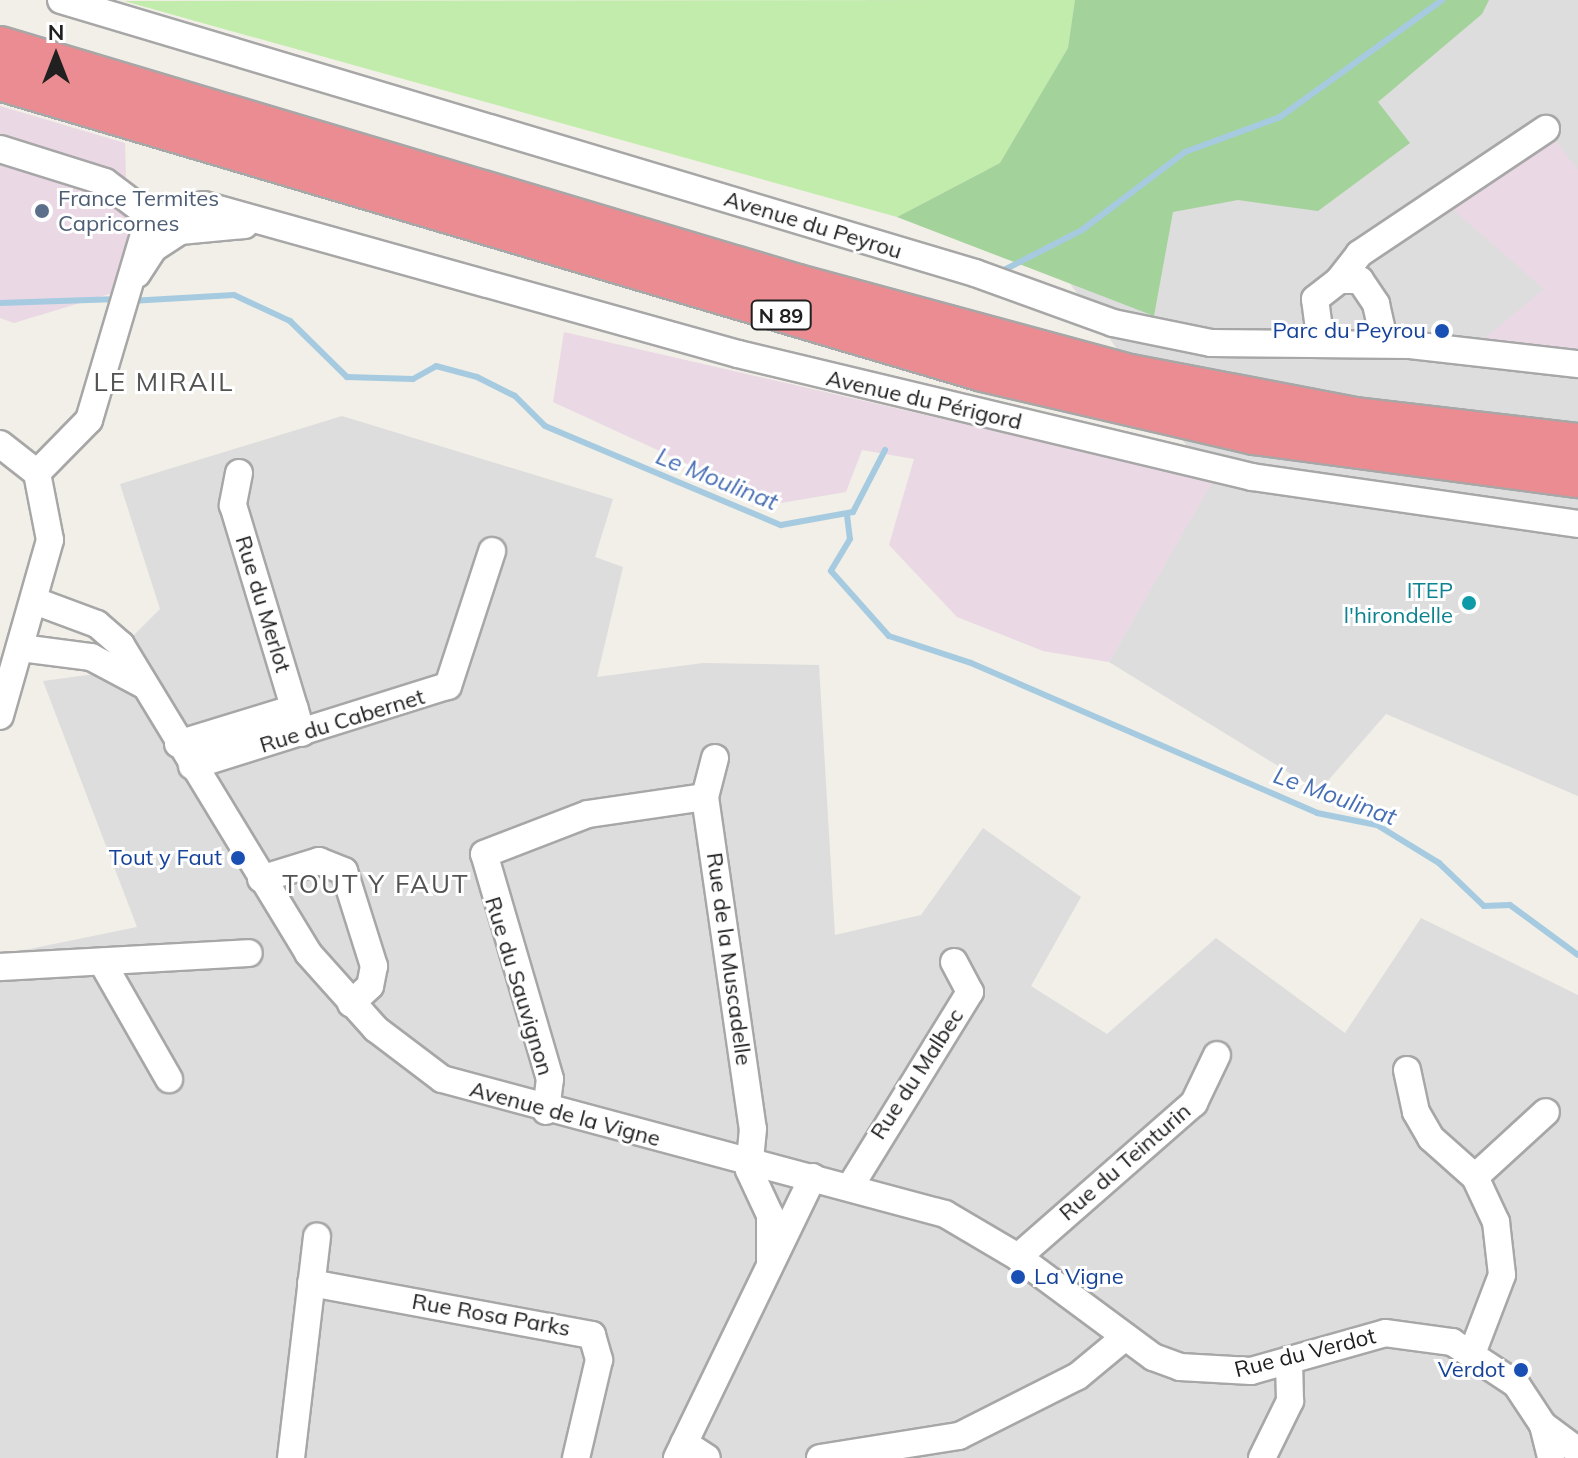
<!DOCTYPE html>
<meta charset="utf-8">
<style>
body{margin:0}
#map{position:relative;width:1578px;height:1458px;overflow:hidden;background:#f1efe7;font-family:Mulish,sans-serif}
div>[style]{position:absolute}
.residential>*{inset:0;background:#dedddd}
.industrial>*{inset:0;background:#ead8e4}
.grass>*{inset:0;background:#c2ecab}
.forest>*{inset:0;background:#a3d29a}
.stream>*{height:6px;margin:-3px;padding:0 3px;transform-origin:3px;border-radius:3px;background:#a6cbe0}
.roads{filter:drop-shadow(2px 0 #a7a7a7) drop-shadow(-2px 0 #a7a7a7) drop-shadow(0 2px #a7a7a7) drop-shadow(0 -2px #a7a7a7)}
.minor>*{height:26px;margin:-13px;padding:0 13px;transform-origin:13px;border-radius:13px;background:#fff}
.highway>*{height:38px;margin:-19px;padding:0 19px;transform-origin:19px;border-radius:19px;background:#ea8c91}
.dots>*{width:22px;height:22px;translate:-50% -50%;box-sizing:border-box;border:4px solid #fff;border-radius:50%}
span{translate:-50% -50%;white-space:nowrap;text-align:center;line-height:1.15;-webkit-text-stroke:6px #fff;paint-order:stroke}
.shield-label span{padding:2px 6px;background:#fff;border:2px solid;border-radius:6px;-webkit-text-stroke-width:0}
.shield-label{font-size:20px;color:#202020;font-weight:700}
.service-label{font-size:22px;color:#4e5e75}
.left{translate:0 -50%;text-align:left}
.street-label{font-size:22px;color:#202020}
.transit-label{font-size:22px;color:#164399}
.right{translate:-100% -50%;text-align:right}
.culture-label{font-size:22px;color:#0d838f}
.water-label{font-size:24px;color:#486fb4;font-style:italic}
.quarter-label{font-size:26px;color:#535353;letter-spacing:2px}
.north{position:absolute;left:16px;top:16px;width:80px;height:80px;-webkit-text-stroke:6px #fff;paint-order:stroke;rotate:0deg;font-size:22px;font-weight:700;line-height:32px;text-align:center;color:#202020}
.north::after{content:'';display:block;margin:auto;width:28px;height:36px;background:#202020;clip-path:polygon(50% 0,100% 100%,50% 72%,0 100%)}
</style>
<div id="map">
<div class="residential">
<div style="clip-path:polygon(866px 0,1578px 0,1578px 796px,1386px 714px,1319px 791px,1109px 662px,1212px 481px)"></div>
<div style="clip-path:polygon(342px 416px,613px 499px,595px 557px,623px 567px,597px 677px,703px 663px,819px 665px,835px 935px,921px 915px,983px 828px,1081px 897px,1031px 986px,1107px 1034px,1216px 938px,1345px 1033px,1421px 918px,1578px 995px,1578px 1458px,0 1458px,0 955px,137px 927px,43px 681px,95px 674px,160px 609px,120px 484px)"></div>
</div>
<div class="industrial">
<div style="clip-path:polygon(0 106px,125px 143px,129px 288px,14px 323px,0 318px)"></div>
<div style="clip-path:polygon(1546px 129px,1578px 170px,1578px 353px,1485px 338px,1544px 289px,1440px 198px)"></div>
<div style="clip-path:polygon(564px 332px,1213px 481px,1109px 662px,1043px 651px,957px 617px,889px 545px,914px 459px,862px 450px,846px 492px,775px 504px,553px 402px)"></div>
</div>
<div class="grass">
<div style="clip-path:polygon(1075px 0,1068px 48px,1000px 163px,897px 217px,124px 1px)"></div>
</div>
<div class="forest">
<div style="clip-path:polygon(1075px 0,1489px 0,1482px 14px,1378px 102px,1410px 143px,1318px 211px,1238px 200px,1173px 212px,1154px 316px,897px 217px,1000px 163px,1068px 48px)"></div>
</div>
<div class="stream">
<div style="left:1004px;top:270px;width:88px;rotate:-27.1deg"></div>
<div style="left:1082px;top:230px;width:129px;rotate:-37.1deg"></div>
<div style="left:1185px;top:152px;width:101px;rotate:-20.2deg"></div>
<div style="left:1280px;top:117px;width:200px;rotate:-35.8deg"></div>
<div style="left:130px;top:301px;width:104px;rotate:-3.3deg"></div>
<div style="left:234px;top:295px;width:62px;rotate:24.9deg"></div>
<div style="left:290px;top:321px;width:80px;rotate:44.5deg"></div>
<div style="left:347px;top:377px;width:66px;rotate:1.7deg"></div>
<div style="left:413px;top:379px;width:26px;rotate:-29deg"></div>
<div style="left:436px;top:366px;width:42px;rotate:15deg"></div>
<div style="left:477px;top:377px;width:42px;rotate:26.6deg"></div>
<div style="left:515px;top:396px;width:42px;rotate:45deg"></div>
<div style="left:545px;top:426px;width:256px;rotate:22.8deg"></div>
<div style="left:781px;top:525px;width:73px;rotate:-10.2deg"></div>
<div style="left:853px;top:512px;width:70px;rotate:-62.7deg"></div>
<div style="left:0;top:303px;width:119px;rotate:-1.9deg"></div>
<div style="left:847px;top:515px;width:24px;rotate:83deg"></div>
<div style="left:850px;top:539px;width:37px;rotate:121deg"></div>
<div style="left:831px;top:571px;width:87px;rotate:48.3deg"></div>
<div style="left:889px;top:636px;width:86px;rotate:18.2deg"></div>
<div style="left:971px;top:663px;width:377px;rotate:23.4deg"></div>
<div style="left:1317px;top:813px;width:61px;rotate:11.3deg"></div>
<div style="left:1377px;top:825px;width:73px;rotate:31.5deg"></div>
<div style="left:1439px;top:863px;width:62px;rotate:43.7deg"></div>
<div style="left:1484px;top:906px;width:26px;rotate:-2deg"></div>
<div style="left:1510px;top:905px;width:84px;rotate:36.3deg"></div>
</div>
<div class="roads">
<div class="minor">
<div style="left:61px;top:0;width:954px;rotate:16.63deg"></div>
<div style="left:975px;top:273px;width:147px;rotate:19.9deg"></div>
<div style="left:1113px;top:323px;width:100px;rotate:11.5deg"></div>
<div style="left:1211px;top:343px;width:199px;rotate:0.6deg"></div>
<div style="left:1410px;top:345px;width:169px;rotate:6.5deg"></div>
<div style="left:0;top:149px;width:110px;rotate:17.4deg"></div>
<div style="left:105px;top:182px;width:71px;rotate:37deg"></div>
<div style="left:162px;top:225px;width:23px;rotate:10deg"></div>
<div style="left:137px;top:274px;width:31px;rotate:-57deg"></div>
<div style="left:154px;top:248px;width:31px;rotate:-33deg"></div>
<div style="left:180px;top:231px;width:65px;rotate:-5.3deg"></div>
<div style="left:1339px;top:280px;width:33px;rotate:-52deg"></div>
<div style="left:1359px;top:254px;width:225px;rotate:-33.8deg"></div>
<div style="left:1321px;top:344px;width:45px;rotate:-97.6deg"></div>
<div style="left:1315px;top:299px;width:31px;rotate:-38deg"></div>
<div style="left:1339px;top:280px;width:21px"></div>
<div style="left:1360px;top:280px;width:29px;rotate:56deg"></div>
<div style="left:1376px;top:304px;width:41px;rotate:77.3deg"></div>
<div style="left:0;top:444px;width:47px;rotate:38.1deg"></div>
<div style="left:37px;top:473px;width:68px;rotate:79deg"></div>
<div style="left:50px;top:540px;width:183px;rotate:105.9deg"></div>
<div style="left:37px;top:473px;width:74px;rotate:-45.5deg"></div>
<div style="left:89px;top:420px;width:197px;rotate:-73.5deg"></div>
<div style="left:145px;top:231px;width:38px;rotate:-35deg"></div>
<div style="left:176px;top:209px;width:28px;rotate:-8deg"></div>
<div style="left:204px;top:205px;width:554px;rotate:15.59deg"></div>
<div style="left:738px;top:354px;width:529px;rotate:13.46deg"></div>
<div style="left:1252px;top:477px;width:329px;rotate:8.2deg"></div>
<div style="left:239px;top:473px;width:33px;rotate:101deg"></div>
<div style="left:233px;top:505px;width:238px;rotate:73.2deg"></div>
<div style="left:35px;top:601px;width:66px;rotate:20.4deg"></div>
<div style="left:97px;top:624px;width:32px;rotate:41deg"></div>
<div style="left:121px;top:645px;width:360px;rotate:58.7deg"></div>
<div style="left:308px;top:953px;width:102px;rotate:48.2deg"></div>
<div style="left:376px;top:1029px;width:83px;rotate:37.1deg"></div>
<div style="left:442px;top:1079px;width:521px;rotate:15.02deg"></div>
<div style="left:945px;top:1214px;width:85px;rotate:30.5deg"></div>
<div style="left:1018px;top:1257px;width:168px;rotate:36.5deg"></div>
<div style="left:1153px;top:1357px;width:29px;rotate:20deg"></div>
<div style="left:1180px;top:1367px;width:71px;rotate:3.2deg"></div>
<div style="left:1251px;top:1371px;width:139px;rotate:-15.8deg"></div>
<div style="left:1385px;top:1333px;width:68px;rotate:7.7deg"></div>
<div style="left:1452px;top:1342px;width:77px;rotate:33.3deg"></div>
<div style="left:1516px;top:1384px;width:49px;rotate:56.6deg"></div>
<div style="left:1543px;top:1425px;width:34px;rotate:76deg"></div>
<div style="left:21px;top:648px;width:71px;rotate:7.3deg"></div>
<div style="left:91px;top:657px;width:58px;rotate:27.9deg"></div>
<div style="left:178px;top:744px;width:122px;rotate:-17.1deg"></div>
<div style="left:715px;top:758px;width:40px;rotate:104.4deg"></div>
<div style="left:705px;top:797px;width:335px;rotate:81.8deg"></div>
<div style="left:753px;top:1129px;width:41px;rotate:95.6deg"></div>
<div style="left:749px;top:1170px;width:50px;rotate:65deg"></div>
<div style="left:770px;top:1215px;width:45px;rotate:90deg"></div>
<div style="left:192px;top:766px;width:268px;rotate:-17.4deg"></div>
<div style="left:448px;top:686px;width:142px;rotate:-71.9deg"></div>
<div style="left:261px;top:879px;width:61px;rotate:-17.2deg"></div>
<div style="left:319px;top:861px;width:27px;rotate:22deg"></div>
<div style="left:344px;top:871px;width:100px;rotate:72.5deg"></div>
<div style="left:374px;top:966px;width:20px;rotate:101deg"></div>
<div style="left:370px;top:986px;width:26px;rotate:137deg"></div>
<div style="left:102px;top:962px;width:135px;rotate:60.2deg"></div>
<div style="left:0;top:967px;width:249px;rotate:-3.2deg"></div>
<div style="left:1407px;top:1070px;width:43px;rotate:77.9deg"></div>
<div style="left:1416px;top:1112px;width:30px;rotate:60deg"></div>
<div style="left:1431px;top:1138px;width:59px;rotate:41.6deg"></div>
<div style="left:1475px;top:1177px;width:50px;rotate:65deg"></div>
<div style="left:1496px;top:1222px;width:53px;rotate:83.5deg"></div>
<div style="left:1502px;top:1275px;width:81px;rotate:110.9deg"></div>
<div style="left:546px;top:1111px;width:32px;rotate:-83deg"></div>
<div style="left:550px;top:1079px;width:234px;rotate:-106.3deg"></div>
<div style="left:484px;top:854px;width:111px;rotate:-21deg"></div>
<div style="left:588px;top:814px;width:118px;rotate:-8.3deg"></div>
<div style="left:1475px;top:1177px;width:96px;rotate:-42.5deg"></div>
<div style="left:850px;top:1187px;width:229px;rotate:-58.4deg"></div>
<div style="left:970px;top:992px;width:34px;rotate:-118deg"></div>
<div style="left:1018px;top:1257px;width:234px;rotate:-41.2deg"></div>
<div style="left:1194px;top:1103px;width:53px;rotate:-64.4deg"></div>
<div style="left:311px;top:1283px;width:286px;rotate:10.5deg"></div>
<div style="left:592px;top:1335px;width:26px;rotate:74deg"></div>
<div style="left:599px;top:1360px;width:101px;rotate:103.2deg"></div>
<div style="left:1543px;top:1425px;width:44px;rotate:36.6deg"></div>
<div style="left:684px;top:1443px;width:27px;rotate:33deg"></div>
<div style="left:291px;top:1458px;width:223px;rotate:-83.3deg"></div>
<div style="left:677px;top:1458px;width:312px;rotate:-64.2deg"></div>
<div style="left:820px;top:1458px;width:141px;rotate:-9deg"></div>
<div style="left:959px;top:1436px;width:133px;rotate:-26.8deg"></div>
<div style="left:1078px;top:1376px;width:61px;rotate:-39.7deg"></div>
<div style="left:1262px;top:1458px;width:64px;rotate:-63.8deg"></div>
<div style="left:1290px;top:1401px;width:41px;rotate:-91.4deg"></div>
</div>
<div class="highway">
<div style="left:0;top:46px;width:833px;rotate:16.61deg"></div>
<div style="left:798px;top:284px;width:344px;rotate:15.2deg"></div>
<div style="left:1130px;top:374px;width:230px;rotate:10.8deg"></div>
<div style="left:1356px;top:417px;width:224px;rotate:6.7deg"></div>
<div style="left:0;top:81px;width:1025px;rotate:16.49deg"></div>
<div style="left:983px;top:372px;width:278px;rotate:13.1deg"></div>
<div style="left:1254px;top:435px;width:327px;rotate:7.6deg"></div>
</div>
</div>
<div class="dots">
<div style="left:42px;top:211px;background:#5c6f8a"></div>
<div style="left:1442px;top:331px;background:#1a4fb4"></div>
<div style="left:1469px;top:603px;background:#0f9aa8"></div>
<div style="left:238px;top:858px;background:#1a4fb4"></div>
<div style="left:1018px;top:1277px;background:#1a4fb4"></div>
<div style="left:1521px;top:1370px;background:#1a4fb4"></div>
</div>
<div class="shield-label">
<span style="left:781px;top:315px">N 89</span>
</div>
<div class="service-label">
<span class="left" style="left:58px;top:211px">France Termites<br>Capricornes</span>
</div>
<div class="street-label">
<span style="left:813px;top:225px;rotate:17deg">Avenue du Peyrou</span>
<span style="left:924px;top:400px;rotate:13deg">Avenue du Périgord</span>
<span style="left:263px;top:604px;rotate:73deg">Rue du Merlot</span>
<span style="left:342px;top:721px;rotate:-17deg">Rue du Cabernet</span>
<span style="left:729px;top:959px;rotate:82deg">Rue de la Muscadelle</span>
<span style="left:519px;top:986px;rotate:73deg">Rue du Sauvignon</span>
<span style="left:917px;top:1074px;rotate:-57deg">Rue du Malbec</span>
<span style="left:565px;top:1114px;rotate:15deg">Avenue de la Vigne</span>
<span style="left:1125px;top:1162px;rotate:-41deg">Rue du Teinturin</span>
<span style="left:491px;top:1315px;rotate:10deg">Rue Rosa Parks</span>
<span style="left:1305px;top:1353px;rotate:-14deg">Rue du Verdot</span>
</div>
<div class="transit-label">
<span class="right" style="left:1426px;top:331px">Parc du Peyrou</span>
<span class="right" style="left:222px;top:858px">Tout y Faut</span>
<span class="left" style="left:1034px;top:1277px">La Vigne</span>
<span class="right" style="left:1505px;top:1370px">Verdot</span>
</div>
<div class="culture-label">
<span class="right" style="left:1453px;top:603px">ITEP<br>l'hirondelle</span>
</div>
<div class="water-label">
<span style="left:717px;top:479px;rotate:22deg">Le Moulinat</span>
<span style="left:1335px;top:796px;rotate:20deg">Le Moulinat</span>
</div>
<div class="quarter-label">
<span style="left:164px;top:382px">LE MIRAIL</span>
<span style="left:376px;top:884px">TOUT Y FAUT</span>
</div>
<div class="north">N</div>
</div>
